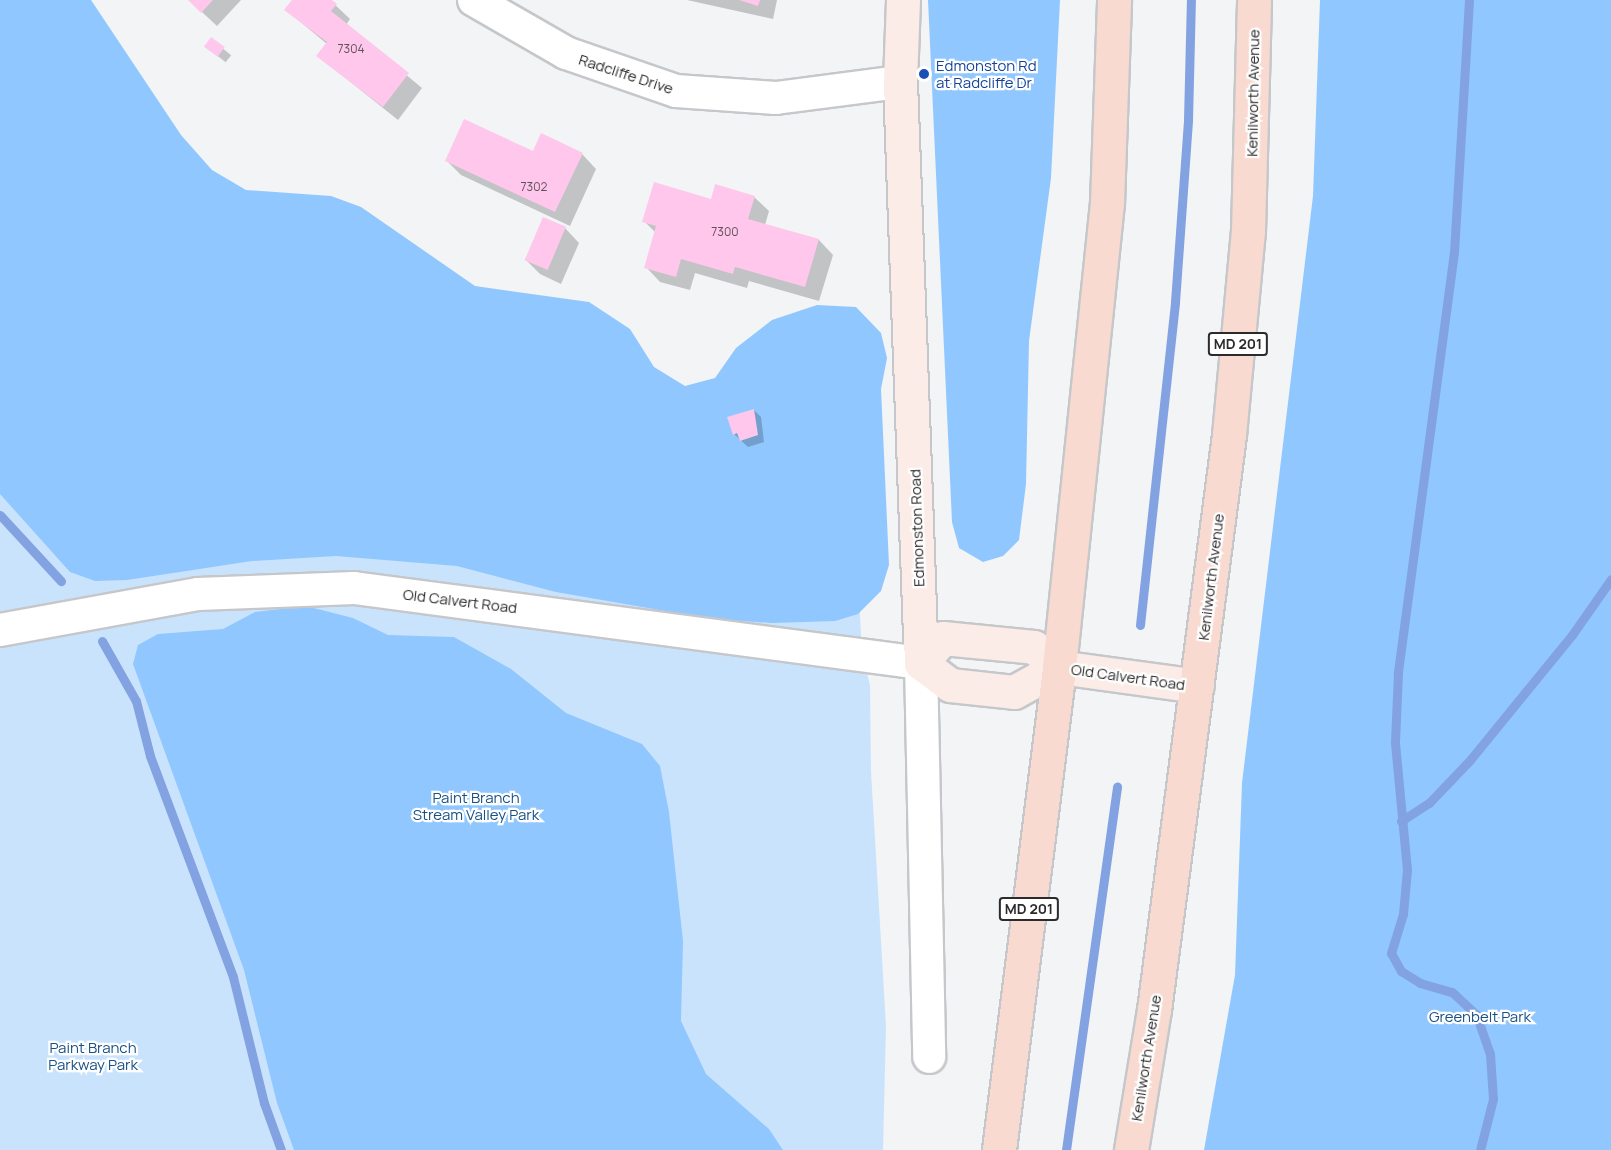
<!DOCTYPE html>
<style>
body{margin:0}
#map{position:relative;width:1611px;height:1150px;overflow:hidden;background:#f2f4f6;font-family:Manrope,sans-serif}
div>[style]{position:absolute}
.green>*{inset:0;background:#cae3fd}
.forest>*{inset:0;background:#90c7ff}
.shadow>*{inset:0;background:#0003;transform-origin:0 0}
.stream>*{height:9px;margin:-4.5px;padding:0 4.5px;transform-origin:4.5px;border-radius:4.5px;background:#83a2e1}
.building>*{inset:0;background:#fec7eb;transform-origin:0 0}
.roads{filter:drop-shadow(2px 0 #c5c7ca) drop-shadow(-2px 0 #c5c7ca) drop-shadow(0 2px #c5c7ca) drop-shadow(0 -2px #c5c7ca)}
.street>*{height:32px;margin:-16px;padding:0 16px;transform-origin:16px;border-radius:16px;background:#fff}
.secondary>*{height:33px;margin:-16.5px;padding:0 16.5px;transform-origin:16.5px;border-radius:16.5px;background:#fcece7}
.primary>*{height:33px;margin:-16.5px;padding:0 16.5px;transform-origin:16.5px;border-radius:16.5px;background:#f8dad0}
.dots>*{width:16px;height:16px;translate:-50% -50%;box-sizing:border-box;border:3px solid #fff;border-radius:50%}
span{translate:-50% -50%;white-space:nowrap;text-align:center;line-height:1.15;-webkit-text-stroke:4.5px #fff;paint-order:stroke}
.number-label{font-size:12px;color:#60525c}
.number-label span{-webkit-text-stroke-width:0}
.shield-label span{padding:2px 4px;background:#fff;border:2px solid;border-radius:4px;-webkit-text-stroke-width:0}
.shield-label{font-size:14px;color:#2b2b2c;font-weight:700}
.transit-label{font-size:15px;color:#164399}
.left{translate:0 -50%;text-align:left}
.street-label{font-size:15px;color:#2b2b2c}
.park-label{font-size:15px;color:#1a5285}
</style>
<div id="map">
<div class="green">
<div style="clip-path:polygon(0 243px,855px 515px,862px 655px,870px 685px,871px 771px,886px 1026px,883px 1150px,0 1150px)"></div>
</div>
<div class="forest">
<div style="clip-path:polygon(0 0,91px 0,181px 135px,212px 170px,246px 190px,331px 196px,361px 207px,475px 286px,589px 302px,630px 329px,654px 367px,685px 386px,715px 378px,736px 348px,772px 320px,817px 305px,856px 307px,881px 333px,887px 358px,881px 389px,889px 565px,881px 591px,858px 614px,835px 621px,772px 623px,711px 619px,556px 592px,457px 566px,336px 556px,252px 561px,127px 580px,95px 581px,70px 572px,0 494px)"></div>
<div style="clip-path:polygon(928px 0,1060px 0,1051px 178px,1029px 341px,1026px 484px,1019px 540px,1003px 556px,983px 562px,959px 548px,952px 522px)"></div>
<div style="clip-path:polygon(1320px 0,1611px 0,1611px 1150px,1204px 1150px,1235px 975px,1242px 783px,1313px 196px)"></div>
<div style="clip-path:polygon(306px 606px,353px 618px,388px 635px,454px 637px,511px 669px,566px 713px,642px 744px,660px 766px,669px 812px,683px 941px,681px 1021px,706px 1074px,769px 1129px,783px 1150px,294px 1150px,277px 1103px,244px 970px,133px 664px,138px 645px,158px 634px,223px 629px,255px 612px)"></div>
</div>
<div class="shadow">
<div style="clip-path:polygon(189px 0,241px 0,217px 26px)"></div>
<div style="clip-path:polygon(294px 0,330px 0,350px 19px,346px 25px,422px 88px,398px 120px,318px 56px,327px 44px,286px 10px)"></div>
<div style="clip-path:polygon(687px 0,777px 0,773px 19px)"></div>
<div style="left:211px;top:39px;width:26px;height:9px;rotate:39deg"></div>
<div style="clip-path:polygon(533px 153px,582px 154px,596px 169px,570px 226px,461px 175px,447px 161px)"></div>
<div style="clip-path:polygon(754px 197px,769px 211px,765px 225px,819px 240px,833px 255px,819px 301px,749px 281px,747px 288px,695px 273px,690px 290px,660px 282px,646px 267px,656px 233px,644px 221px,712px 201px)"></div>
<div style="clip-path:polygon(565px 228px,579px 243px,561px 284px,540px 274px,525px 259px)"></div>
<div style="clip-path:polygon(754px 410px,761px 417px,764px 442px,748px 447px,734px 434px)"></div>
</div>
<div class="stream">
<div style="left:1469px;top:0;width:252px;rotate:93.4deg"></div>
<div style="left:1454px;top:252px;width:425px;rotate:97.6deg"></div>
<div style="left:1398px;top:673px;width:70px;rotate:92.5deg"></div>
<div style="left:1395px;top:743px;width:128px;rotate:84.6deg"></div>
<div style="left:1407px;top:870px;width:44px;rotate:95.2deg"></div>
<div style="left:1403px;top:914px;width:41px;rotate:107.1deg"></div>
<div style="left:1391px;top:953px;width:21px;rotate:61deg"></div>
<div style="left:1401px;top:971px;width:22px;rotate:32deg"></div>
<div style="left:1420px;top:983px;width:33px;rotate:16deg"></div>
<div style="left:1452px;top:992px;width:33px;rotate:43deg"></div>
<div style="left:1476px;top:1014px;width:42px;rotate:70.7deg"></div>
<div style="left:1490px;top:1054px;width:45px;rotate:86.2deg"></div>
<div style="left:1493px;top:1099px;width:53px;rotate:104.3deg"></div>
<div style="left:0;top:515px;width:90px;rotate:47.3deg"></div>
<div style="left:1140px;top:625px;width:325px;rotate:-83.8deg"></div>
<div style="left:1175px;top:302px;width:182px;rotate:-85.9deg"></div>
<div style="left:1188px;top:120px;width:120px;rotate:-88.6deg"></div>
<div style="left:102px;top:641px;width:69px;rotate:60.5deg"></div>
<div style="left:136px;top:701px;width:57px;rotate:75.7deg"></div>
<div style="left:150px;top:756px;width:236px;rotate:69.4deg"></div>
<div style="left:233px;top:977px;width:130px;rotate:76.2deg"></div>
<div style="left:264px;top:1103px;width:50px;rotate:70.1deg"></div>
<div style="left:1401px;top:821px;width:33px;rotate:-33deg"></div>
<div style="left:1429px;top:803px;width:59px;rotate:-46.4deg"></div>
<div style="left:1470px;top:760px;width:161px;rotate:-50.8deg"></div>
<div style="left:1572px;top:635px;width:68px;rotate:-55.1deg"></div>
<div style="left:1066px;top:1150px;width:367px;rotate:-82deg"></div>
</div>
<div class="building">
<div style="clip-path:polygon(188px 0,213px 0,201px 13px)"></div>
<div style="clip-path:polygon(292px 0,332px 0,337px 4px,331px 11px,409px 73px,383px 107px,316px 56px,327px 42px,284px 10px)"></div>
<div style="clip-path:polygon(739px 0,760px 0,758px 6px)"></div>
<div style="left:211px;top:37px;width:17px;height:12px;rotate:36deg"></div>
<div style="clip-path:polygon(464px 119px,533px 151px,541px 133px,583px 153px,555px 212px,445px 161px)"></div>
<div style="clip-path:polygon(654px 182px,711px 199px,715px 184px,755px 196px,748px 219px,819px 239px,805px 287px,735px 267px,733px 274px,681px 259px,676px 277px,644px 268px,656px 226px,642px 222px)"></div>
<div style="left:543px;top:217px;width:25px;height:47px;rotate:23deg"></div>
<div style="clip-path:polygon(754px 409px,758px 435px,740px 441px,737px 433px,733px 435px,727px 417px)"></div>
</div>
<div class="roads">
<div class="street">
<div style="left:474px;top:0;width:106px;rotate:29.9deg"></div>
<div style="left:566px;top:53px;width:116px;rotate:19.1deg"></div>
<div style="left:676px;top:91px;width:100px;rotate:4deg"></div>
<div style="left:776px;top:98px;width:125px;rotate:-7.4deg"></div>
<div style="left:0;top:630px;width:201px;rotate:-10.3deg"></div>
<div style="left:198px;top:594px;width:156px;rotate:-2.2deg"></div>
<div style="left:354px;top:588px;width:572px;rotate:7.54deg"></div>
<div style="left:921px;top:663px;width:394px;rotate:88.8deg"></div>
</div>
<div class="secondary">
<div style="left:903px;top:0;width:82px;rotate:92.1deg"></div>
<div style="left:900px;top:82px;width:581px;rotate:87.93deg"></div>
<div style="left:921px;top:663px;width:33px;rotate:-49deg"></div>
<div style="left:943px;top:638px;width:91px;rotate:5.6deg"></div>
<div style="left:1034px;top:647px;width:32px;rotate:39deg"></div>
<div style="left:1059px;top:667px;width:139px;rotate:7.8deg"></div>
<div style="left:921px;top:663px;width:36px;rotate:37deg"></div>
<div style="left:950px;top:685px;width:64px;rotate:6.2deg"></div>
<div style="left:1014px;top:692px;width:51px;rotate:-29.1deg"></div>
</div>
<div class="primary">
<div style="left:999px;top:1150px;width:487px;rotate:-82.9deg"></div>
<div style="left:1059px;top:667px;width:466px;rotate:-84.1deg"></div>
<div style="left:1107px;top:203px;width:203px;rotate:-88deg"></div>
<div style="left:1131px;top:1150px;width:142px;rotate:-80.7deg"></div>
<div style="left:1154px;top:1010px;width:580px;rotate:-82.57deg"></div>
<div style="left:1229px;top:435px;width:205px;rotate:-84.7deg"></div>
<div style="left:1248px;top:231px;width:231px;rotate:-88.5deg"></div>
</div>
</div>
<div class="dots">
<div style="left:924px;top:74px;background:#1a4fb4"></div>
</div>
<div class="number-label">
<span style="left:351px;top:49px">7304</span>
<span style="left:534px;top:187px">7302</span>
<span style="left:725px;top:232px">7300</span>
</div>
<div class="shield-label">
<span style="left:1238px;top:344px">MD 201</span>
<span style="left:1029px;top:909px">MD 201</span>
</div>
<div class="transit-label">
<span class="left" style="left:936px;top:74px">Edmonston Rd<br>at Radcliffe Dr</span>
</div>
<div class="street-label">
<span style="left:626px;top:74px;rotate:18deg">Radcliffe Drive</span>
<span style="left:1253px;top:93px;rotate:-89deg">Kenilworth Avenue</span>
<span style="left:917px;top:528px;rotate:-92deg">Edmonston Road</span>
<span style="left:1211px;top:577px;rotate:-83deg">Kenilworth Avenue</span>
<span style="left:460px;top:601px;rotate:7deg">Old Calvert Road</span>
<span style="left:1128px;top:677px;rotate:8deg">Old Calvert Road</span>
<span style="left:1146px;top:1058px;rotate:-81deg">Kenilworth Avenue</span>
</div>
<div class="park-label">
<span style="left:476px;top:806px">Paint Branch<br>Stream Valley Park</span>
<span style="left:1480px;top:1017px">Greenbelt Park</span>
<span style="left:93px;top:1056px">Paint Branch<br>Parkway Park</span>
</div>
</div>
